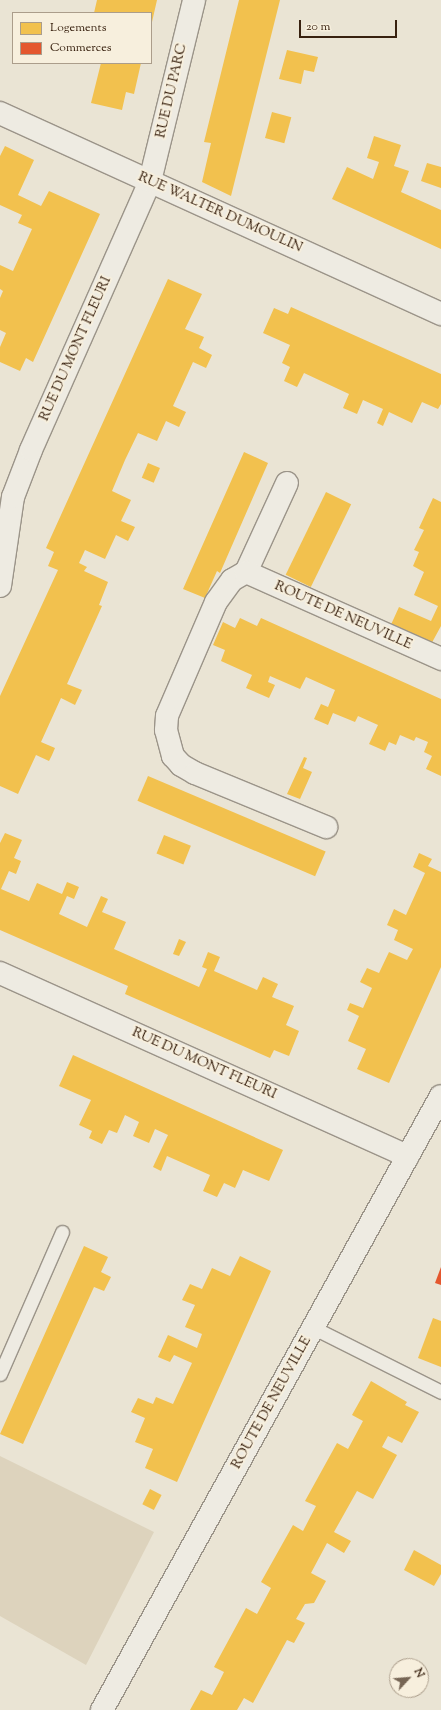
<!DOCTYPE html>
<style>
body{margin:0}
#map{position:relative;width:441px;height:1710px;overflow:hidden;background:#eae4d4;font-family:"Sorts Mill Goudy",serif}
div>[style]{position:absolute}
.green>*{inset:0;background:#ddd3bd}
.homes>*{inset:0;background:#f2c14e;transform-origin:0 0}
.shops>*{inset:0;background:#e4572e}
.roads{filter:drop-shadow(1px 0 #9b9489) drop-shadow(-1px 0 #9b9489) drop-shadow(0 1px #9b9489) drop-shadow(0 -1px #9b9489)}
.lane>*{height:13px;margin:-6.5px;padding:0 6.5px;transform-origin:6.5px;border-radius:6.5px;background:#eeebe2}
.street>*{height:22px;margin:-11px;padding:0 11px;transform-origin:11px;border-radius:11px;background:#eeebe2}
.secondary>*{height:22px;margin:-11px;padding:0 11px;transform-origin:11px;border-radius:11px;background:#eeebe2}
span{translate:-50% -50%;white-space:nowrap;text-align:center;line-height:1.15;-webkit-text-stroke:4px #f7efdd;paint-order:stroke}
.street-label{font-size:14px;color:#38210f}
.legend{position:absolute;left:12px;top:12px;width:140px;height:52px;box-sizing:border-box;background:#f7efdd;border:1px solid #ab9d8b;margin:0;padding:5px 7px;list-style:none;font-size:12px;color:#38210f}
.legend li{display:flex;align-items:center;gap:8px;height:20px}
.legend b{width:20px;border:1px solid #ab9d8b}
.north{position:absolute;left:389px;top:1658px;width:40px;height:40px;box-sizing:border-box;background:#f7efdd;border:1px solid #ab9d8b;border-radius:50%;rotate:64deg;font-size:11px;font-weight:700;line-height:16px;text-align:center;color:#38210f}
.north::after{content:'';display:block;margin:auto;width:14px;height:18px;background:#766554;clip-path:polygon(50% 0,100% 100%,50% 72%,0 100%)}
.scale{position:absolute;left:299px;top:20px;width:98px;height:18px;box-sizing:border-box;border:2px solid #38210f;border-top:0;padding-left:5px;font-size:12px;line-height:14px;white-space:nowrap;color:#38210f;-webkit-text-stroke:3px #f7efdd;paint-order:stroke}
</style>
<div id="map">
<div class="green">
<div style="clip-path:polygon(0 1456px,154px 1532px,86px 1665px,0 1616px)"></div>
</div>
<div class="homes">
<div style="clip-path:polygon(97px 0,157px 0,152px 22px,151px 13px,94px 13px)"></div>
<div style="clip-path:polygon(239px 0,280px 0,231px 196px,202px 182px,211px 143px,204px 142px)"></div>
<div style="clip-path:polygon(287px 50px,318px 57px,314px 72px,304px 70px,301px 84px,279px 79px)"></div>
<div style="clip-path:polygon(101px 63px,141px 63px,134px 94px,126px 92px,122px 110px,91px 103px)"></div>
<div style="left:272px;top:112px;width:20px;height:27px;rotate:15deg"></div>
<div style="clip-path:polygon(374px 136px,401px 145px,394px 166px,409px 171px,401px 192px,441px 210px,441px 249px,332px 199px,347px 167px,373px 179px,379px 162px,367px 158px)"></div>
<div style="clip-path:polygon(5px 146px,34px 160px,18px 195px,41px 206px,49px 191px,100px 214px,33px 362px,26px 358px,20px 371px,0 362px,0 347px,6px 333px,0 330px,0 298px,3px 291px,0 289px,0 265px,13px 271px,32px 229px,18px 223px,22px 215px,0 205px,0 156px)"></div>
<div style="clip-path:polygon(427px 163px,441px 167px,441px 188px,421px 181px)"></div>
<div style="clip-path:polygon(168px 279px,202px 294px,185px 329px,204px 337px,199px 348px,212px 355px,206px 368px,193px 362px,173px 406px,186px 412px,179px 427px,166px 421px,157px 441px,138px 433px,125px 460px,112px 491px,131px 500px,121px 521px,135px 527px,128px 541px,116px 535px,105px 559px,85px 550px,79px 563px,87px 567px,84px 571px,108px 582px,99px 605px,102px 606px,67px 684px,82px 690px,75px 705px,61px 698px,41px 742px,55px 748px,52px 755px,49px 761px,36px 755px,18px 794px,0 786px,0 696px,58px 570px,48px 566px,54px 552px,46px 548px)"></div>
<div style="clip-path:polygon(291px 307px,441px 374px,441px 404px,438px 409px,422px 402px,412px 423px,389px 412px,383px 426px,377px 423px,383px 409px,363px 400px,357px 414px,343px 408px,349px 394px,304px 373px,297px 387px,284px 381px,290px 367px,282px 363px,290px 345px,263px 333px,274px 308px,288px 314px)"></div>
<div style="clip-path:polygon(244px 452px,268px 463px,220px 573px,217px 571px,205px 598px,183px 589px)"></div>
<div style="left:148px;top:463px;width:13px;height:16px;rotate:23deg"></div>
<div style="left:326px;top:492px;width:28px;height:92px;rotate:26deg"></div>
<div style="clip-path:polygon(433px 498px,441px 502px,441px 626px,429px 648px,389px 629px,399px 607px,431px 621px,438px 606px,414px 595px,424px 572px,413px 566px,419px 552px,414px 550px,424px 530px,419px 528px)"></div>
<div style="clip-path:polygon(240px 618px,257px 626px,261px 618px,441px 699px,441px 776px,426px 769px,432px 756px,424px 752px,428px 742px,416px 737px,414px 741px,400px 735px,396px 745px,389px 742px,385px 751px,369px 744px,378px 725px,358px 716px,355px 722px,333px 713px,328px 725px,314px 719px,321px 704px,328px 707px,335px 690px,306px 677px,300px 689px,270px 676px,268px 682px,275px 685px,269px 698px,246px 688px,252px 675px,221px 661px,225px 650px,213px 645px,223px 622px,235px 628px)"></div>
<div style="clip-path:polygon(304px 757px,307px 758px,303px 768px,312px 772px,300px 799px,287px 794px)"></div>
<div style="left:148px;top:776px;width:193px;height:27px;rotate:23deg"></div>
<div style="clip-path:polygon(5px 833px,22px 840px,14px 858px,21px 861px,16px 874px,9px 871px,1px 889px,29px 901px,37px 883px,62px 894px,67px 882px,72px 884px,79px 887px,74px 899px,67px 896px,59px 914px,87px 927px,101px 896px,108px 899px,102px 912px,126px 922px,114px 949px,199px 987px,207px 969px,202px 967px,208px 952px,220px 957px,214px 971px,257px 990px,263px 977px,278px 984px,272px 997px,294px 1006px,286px 1025px,299px 1031px,289px 1056px,274px 1050px,270px 1058px,125px 994px,128px 986px,0 930px,0 843px)"></div>
<div style="left:164px;top:835px;width:29px;height:20px;rotate:22deg"></div>
<div style="clip-path:polygon(419px 853px,432px 859px,428px 866px,441px 872px,441px 967px,389px 1083px,357px 1069px,366px 1049px,348px 1041px,359px 1016px,347px 1010px,350px 1003px,363px 1008px,372px 988px,360px 982px,367px 968px,379px 973px,389px 952px,407px 960px,413px 949px,394px 940px,398px 930px,387px 925px,394px 909px,406px 915px,425px 873px,413px 867px)"></div>
<div style="clip-path:polygon(179px 939px,186px 942px,179px 956px,173px 954px)"></div>
<div style="clip-path:polygon(73px 1055px,283px 1150px,269px 1181px,243px 1170px,235px 1188px,224px 1183px,217px 1197px,203px 1191px,210px 1175px,167px 1156px,161px 1171px,153px 1167px,168px 1135px,155px 1129px,149px 1143px,133px 1136px,139px 1122px,125px 1115px,117px 1133px,109px 1130px,102px 1144px,89px 1138px,92px 1131px,79px 1125px,91px 1100px,59px 1086px)"></div>
<div style="clip-path:polygon(84px 1246px,108px 1257px,101px 1272px,111px 1277px,104px 1291px,94px 1287px,23px 1444px,0 1434px)"></div>
<div style="clip-path:polygon(240px 1256px,271px 1271px,177px 1482px,145px 1468px,153px 1449px,135px 1442px,145px 1418px,131px 1412px,138px 1398px,153px 1404px,156px 1397px,173px 1404px,192px 1363px,174px 1355px,170px 1362px,158px 1357px,168px 1335px,197px 1348px,202px 1334px,185px 1327px,195px 1305px,182px 1300px,190px 1284px,202px 1289px,212px 1268px,230px 1276px)"></div>
<div style="clip-path:polygon(433px 1318px,441px 1321px,441px 1367px,418px 1358px)"></div>
<div style="clip-path:polygon(371px 1381px,407px 1402px,405px 1405px,419px 1412px,402px 1443px,388px 1436px,382px 1447px,397px 1455px,373px 1499px,357px 1491px,334px 1532px,351px 1541px,344px 1553px,327px 1543px,311px 1573px,326px 1581px,314px 1603px,305px 1604px,296px 1619px,305px 1623px,294px 1643px,287px 1640px,253px 1703px,244px 1698px,237px 1710px,190px 1710px,201px 1690px,212px 1695px,218px 1684px,224px 1672px,214px 1667px,246px 1608px,257px 1614px,271px 1588px,261px 1582px,293px 1525px,303px 1531px,316px 1506px,305px 1501px,337px 1443px,348px 1449px,363px 1421px,352px 1415px)"></div>
<div style="left:150px;top:1489px;width:13px;height:17px;rotate:27deg"></div>
<div style="clip-path:polygon(414px 1550px,441px 1565px,441px 1574px,434px 1586px,404px 1570px)"></div>
</div>
<div class="shops">
<div style="clip-path:polygon(441px 1267px,441px 1285px,435px 1283px)"></div>
</div>
<div class="roads">
<div class="lane">
<div style="left:314px;top:1328px;width:142px;rotate:26.7deg"></div>
<div style="left:0;top:1374px;width:155px;rotate:-66.4deg"></div>
</div>
<div class="street">
<div style="left:0;top:113px;width:485px;rotate:24.5deg"></div>
<div style="left:287px;top:483px;width:98px;rotate:114.7deg"></div>
<div style="left:246px;top:572px;width:16px;rotate:150deg"></div>
<div style="left:232px;top:580px;width:27px;rotate:126deg"></div>
<div style="left:216px;top:602px;width:124px;rotate:113.3deg"></div>
<div style="left:167px;top:716px;width:14px;rotate:94deg"></div>
<div style="left:166px;top:730px;width:27px;rotate:75deg"></div>
<div style="left:173px;top:756px;width:12px;rotate:48deg"></div>
<div style="left:181px;top:765px;width:16px;rotate:30deg"></div>
<div style="left:195px;top:773px;width:142px;rotate:22.4deg"></div>
<div style="left:246px;top:572px;width:214px;rotate:24deg"></div>
<div style="left:0;top:586px;width:90px;rotate:-81.7deg"></div>
<div style="left:13px;top:497px;width:50px;rotate:-69deg"></div>
<div style="left:31px;top:450px;width:294px;rotate:-66.1deg"></div>
<div style="left:150px;top:181px;width:186px;rotate:-76.3deg"></div>
<div style="left:0;top:973px;width:447px;rotate:24.2deg"></div>
</div>
<div class="secondary">
<div style="left:102px;top:1710px;width:701px;rotate:-61.1deg"></div>
</div>
</div>
<div class="street-label">
<span style="left:172px;top:91px;rotate:-77deg">RUE DU PARC</span>
<span style="left:220px;top:213px;rotate:24deg">RUE WALTER DUMOULIN</span>
<span style="left:76px;top:349px;rotate:-66deg">RUE DU MONT FLEURI</span>
<span style="left:343px;top:616px;rotate:24deg">ROUTE DE NEUVILLE</span>
<span style="left:204px;top:1064px;rotate:24deg">RUE DU MONT FLEURI</span>
<span style="left:272px;top:1403px;rotate:-61deg">ROUTE DE NEUVILLE</span>
</div>
<ul class="legend">
<li><b style="height:11px;background:#f2c14e"></b>Logements</li>
<li><b style="height:11px;background:#e4572e"></b>Commerces</li>
</ul>
<div class="north">N</div>
<div class="scale">20 m</div>
</div>
